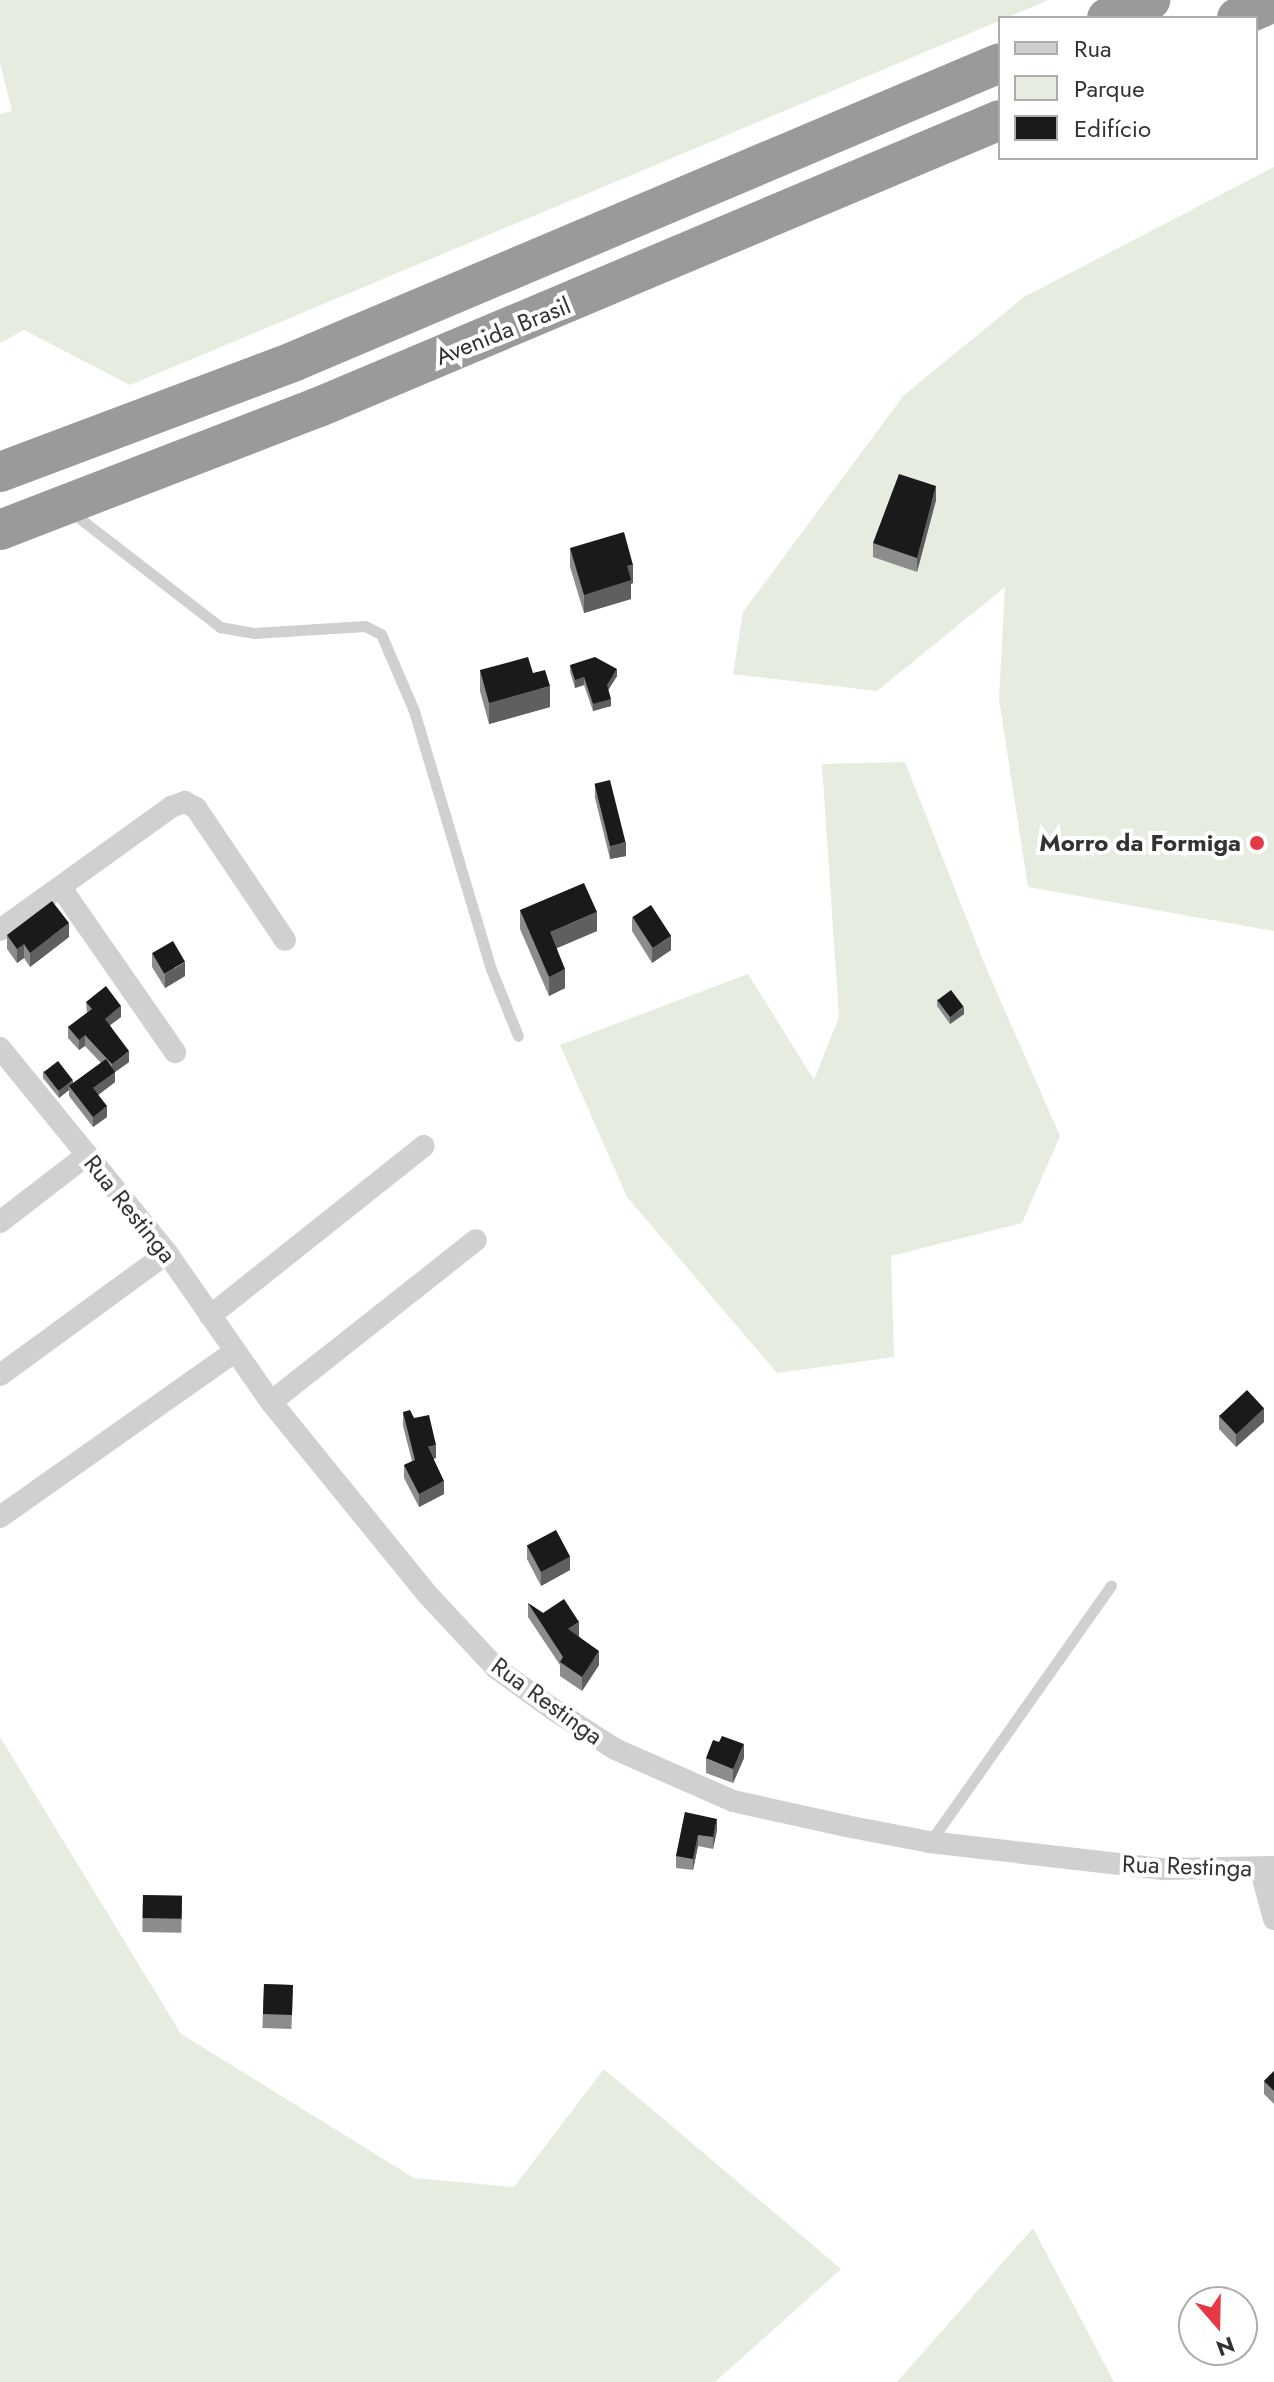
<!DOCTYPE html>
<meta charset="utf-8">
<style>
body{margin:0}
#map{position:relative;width:1274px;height:2382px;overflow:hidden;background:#fff;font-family:Jost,sans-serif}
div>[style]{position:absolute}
.green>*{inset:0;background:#e6ecdf}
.lane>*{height:11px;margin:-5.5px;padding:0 5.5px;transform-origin:5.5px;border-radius:5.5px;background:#d0d0d0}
.street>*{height:22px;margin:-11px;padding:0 11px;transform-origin:11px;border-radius:11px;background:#d0d0d0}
.highway>*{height:40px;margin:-20px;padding:0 20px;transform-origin:20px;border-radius:20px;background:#9a9a9a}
.wall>*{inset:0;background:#8c8c8c;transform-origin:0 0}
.shaded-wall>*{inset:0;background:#5f5f5f}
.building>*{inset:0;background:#1a1a1a;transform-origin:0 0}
.dots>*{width:22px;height:22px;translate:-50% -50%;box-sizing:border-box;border:4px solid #fff;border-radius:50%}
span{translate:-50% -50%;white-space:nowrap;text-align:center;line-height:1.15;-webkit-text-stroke:8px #fff;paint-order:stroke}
.street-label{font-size:24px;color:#333}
.poi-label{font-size:24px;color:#333;font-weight:700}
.right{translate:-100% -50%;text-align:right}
.legend{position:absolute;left:998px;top:16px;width:260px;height:144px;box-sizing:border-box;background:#fff;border:2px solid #adadad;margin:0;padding:10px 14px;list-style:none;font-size:24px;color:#333}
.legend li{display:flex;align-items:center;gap:16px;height:40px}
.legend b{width:40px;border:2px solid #adadad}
.north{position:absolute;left:1178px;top:2286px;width:80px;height:80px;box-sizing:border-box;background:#fff;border:2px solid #adadad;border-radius:50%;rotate:160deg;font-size:22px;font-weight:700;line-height:32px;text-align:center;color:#333}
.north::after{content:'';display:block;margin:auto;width:28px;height:36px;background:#e63946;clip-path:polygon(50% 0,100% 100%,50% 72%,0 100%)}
</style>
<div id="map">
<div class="green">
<div style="clip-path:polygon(0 0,1049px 0,130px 385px,24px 330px,0 343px,0 114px,12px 111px,0 63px)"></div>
<div style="clip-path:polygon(1274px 167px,1274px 931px,1028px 887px,999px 699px,1005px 587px,877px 691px,733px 674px,743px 612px,904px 395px,1024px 297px)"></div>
<div style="clip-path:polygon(905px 762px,984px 963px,1060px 1136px,1022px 1223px,891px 1256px,894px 1357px,777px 1373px,627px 1197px,560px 1045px,748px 974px,814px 1080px,839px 1017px,822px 764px)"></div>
<div style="clip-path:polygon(0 1737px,181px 2034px,414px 2178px,514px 2187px,604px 2069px,841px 2269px,715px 2382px,0 2382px)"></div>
<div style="clip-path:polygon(1033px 2228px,1114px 2382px,897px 2382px)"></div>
</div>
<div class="lane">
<div style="left:70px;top:511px;width:190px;rotate:37.7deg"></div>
<div style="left:220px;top:627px;width:35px;rotate:10deg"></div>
<div style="left:254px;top:633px;width:111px;rotate:-3.6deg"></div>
<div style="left:365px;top:626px;width:18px;rotate:27deg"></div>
<div style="left:381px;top:634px;width:84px;rotate:66.8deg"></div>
<div style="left:414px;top:711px;width:269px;rotate:73.4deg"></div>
<div style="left:491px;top:969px;width:72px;rotate:68.1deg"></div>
<div style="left:930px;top:1842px;width:314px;rotate:-54.8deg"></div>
</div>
<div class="street">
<div style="left:61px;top:888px;width:200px;rotate:55.2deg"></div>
<div style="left:0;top:930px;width:211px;rotate:-35.7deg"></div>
<div style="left:171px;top:807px;width:15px;rotate:-20deg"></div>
<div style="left:185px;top:802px;width:13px;rotate:29deg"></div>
<div style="left:196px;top:808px;width:159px;rotate:56deg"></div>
<div style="left:0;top:1048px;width:264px;rotate:50.8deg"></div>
<div style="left:167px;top:1253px;width:182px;rotate:55.1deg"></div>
<div style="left:271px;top:1402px;width:247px;rotate:50.9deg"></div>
<div style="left:427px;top:1594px;width:101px;rotate:47deg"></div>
<div style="left:496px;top:1668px;width:72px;rotate:35.9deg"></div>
<div style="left:554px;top:1710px;width:72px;rotate:32.6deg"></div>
<div style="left:615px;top:1749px;width:129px;rotate:23.8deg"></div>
<div style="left:733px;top:1801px;width:116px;rotate:12.5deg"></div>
<div style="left:846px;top:1826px;width:85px;rotate:10.9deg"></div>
<div style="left:929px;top:1842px;width:236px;rotate:6.6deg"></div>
<div style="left:1163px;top:1869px;width:111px;rotate:-1deg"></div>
<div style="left:0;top:1222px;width:110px;rotate:-37.6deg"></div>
<div style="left:210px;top:1316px;width:273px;rotate:-38.5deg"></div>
<div style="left:0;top:1375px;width:207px;rotate:-36.1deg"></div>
<div style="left:271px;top:1402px;width:261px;rotate:-38.3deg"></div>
<div style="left:0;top:1517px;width:286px;rotate:-35.2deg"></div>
<div style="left:1260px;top:1868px;width:53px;rotate:74.6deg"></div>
</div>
<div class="highway">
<div style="left:1107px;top:18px;width:47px;rotate:-22.7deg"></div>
<div style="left:1237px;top:18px;width:40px;rotate:-23.4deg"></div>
<div style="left:0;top:472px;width:315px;rotate:-20.6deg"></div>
<div style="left:295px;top:361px;width:765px;rotate:-22.91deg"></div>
<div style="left:0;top:530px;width:342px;rotate:-21.1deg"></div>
<div style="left:319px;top:407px;width:739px;rotate:-22.85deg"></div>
</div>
<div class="wall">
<div style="clip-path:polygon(936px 500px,917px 572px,873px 557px,873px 543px)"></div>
<div style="clip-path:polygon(570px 548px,633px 583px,631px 584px,631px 599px,584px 613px,570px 567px)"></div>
<div style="clip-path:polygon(570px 665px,617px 676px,608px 690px,611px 706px,593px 711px,584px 685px,575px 688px,570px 672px)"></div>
<div style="clip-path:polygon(480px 670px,533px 673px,550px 707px,489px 724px,480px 691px)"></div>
<div style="clip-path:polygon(595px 784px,626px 856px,610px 859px,595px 798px)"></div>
<div style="clip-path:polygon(520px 910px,597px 931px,557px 948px,565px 988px,549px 996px,520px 929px)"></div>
<div style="clip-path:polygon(632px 917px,671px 950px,652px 963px,632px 931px)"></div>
<div style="clip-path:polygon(7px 935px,69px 937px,30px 967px,24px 958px,17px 963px,7px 949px)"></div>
<div style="clip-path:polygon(152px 953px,185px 976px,165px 988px,152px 967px)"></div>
<div style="clip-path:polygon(937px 999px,964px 1014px,950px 1024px,937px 1006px)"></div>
<div style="clip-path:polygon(86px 1002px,121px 1017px,110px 1025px,129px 1062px,115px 1072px,115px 1082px,98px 1095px,107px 1117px,93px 1127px,69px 1096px,69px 1090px,59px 1098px,43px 1078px,43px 1071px,73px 1083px,101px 1063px,85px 1046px,79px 1050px,68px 1038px,68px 1027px,87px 1013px)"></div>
<div style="clip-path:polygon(403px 1412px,436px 1458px,433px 1459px,444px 1494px,419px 1507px,404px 1478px,404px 1465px,412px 1461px,403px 1426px)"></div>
<div style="clip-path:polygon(1219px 1415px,1264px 1422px,1236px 1447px,1219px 1429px)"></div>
<div style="clip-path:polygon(527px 1545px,570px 1570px,541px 1586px,527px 1559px)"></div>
<div style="clip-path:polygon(528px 1603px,579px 1636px,599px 1665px,582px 1691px,560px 1676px,560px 1665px,528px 1617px)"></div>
<div style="clip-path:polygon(706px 1758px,744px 1758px,733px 1783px,706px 1773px)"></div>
<div style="clip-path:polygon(685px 1812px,717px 1830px,713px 1849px,698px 1846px,693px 1870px,676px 1868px,676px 1856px)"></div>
<div style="left:143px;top:1895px;width:39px;height:37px;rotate:1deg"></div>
<div style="left:264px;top:1984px;width:29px;height:44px;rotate:2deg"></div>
<div style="clip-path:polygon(1274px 2071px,1274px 2104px,1264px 2094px,1264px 2081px)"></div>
</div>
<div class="shaded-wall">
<div style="clip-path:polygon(936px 486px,936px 500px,917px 572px,917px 558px)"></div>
<div style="clip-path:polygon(633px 565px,633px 583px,631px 584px,631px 599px,584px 613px,584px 595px,627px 566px)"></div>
<div style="clip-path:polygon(617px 669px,617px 676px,607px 692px,607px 685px)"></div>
<div style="clip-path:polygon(584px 677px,584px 685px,575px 688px,575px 680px)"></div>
<div style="clip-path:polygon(550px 686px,550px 707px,489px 724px,489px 703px)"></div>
<div style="clip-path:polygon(611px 699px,611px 706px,593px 711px,593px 704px)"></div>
<div style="clip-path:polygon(626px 842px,626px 856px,610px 859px,610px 845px)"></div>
<div style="clip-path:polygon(597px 912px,597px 931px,550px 951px,550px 932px)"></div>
<div style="clip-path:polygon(69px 923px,69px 937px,30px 967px,30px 953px)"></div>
<div style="clip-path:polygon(671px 936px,671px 950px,652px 963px,652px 949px)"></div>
<div style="clip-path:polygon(24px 944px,24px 958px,17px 963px,17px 949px)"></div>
<div style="clip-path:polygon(185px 962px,185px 976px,165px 988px,165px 974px)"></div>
<div style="clip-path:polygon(565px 969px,565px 988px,549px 996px,549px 977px)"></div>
<div style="clip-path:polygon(121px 1006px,121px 1017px,105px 1029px,105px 1019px)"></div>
<div style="clip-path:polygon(964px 1007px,964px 1014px,950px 1024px,950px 1017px)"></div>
<div style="clip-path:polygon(85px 1035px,85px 1046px,79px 1050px,79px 1040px)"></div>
<div style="clip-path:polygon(129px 1051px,129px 1062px,115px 1072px,115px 1082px,93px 1099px,93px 1088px,112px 1074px,112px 1064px)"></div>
<div style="clip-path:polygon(73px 1080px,73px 1087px,69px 1086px,69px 1090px,59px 1098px,59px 1091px)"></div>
<div style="clip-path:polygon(107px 1106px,107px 1117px,93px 1127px,93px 1117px)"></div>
<div style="clip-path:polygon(1264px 1408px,1264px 1422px,1236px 1447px,1236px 1433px)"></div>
<div style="clip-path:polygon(436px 1445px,436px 1458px,428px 1460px,428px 1447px)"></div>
<div style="clip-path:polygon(444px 1481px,444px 1494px,419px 1507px,419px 1494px)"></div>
<div style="clip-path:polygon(570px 1556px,570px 1570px,541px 1586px,541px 1571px)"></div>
<div style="clip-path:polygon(579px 1622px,579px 1636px,568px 1643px,568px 1629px)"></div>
<div style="clip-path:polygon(599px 1651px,599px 1665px,582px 1691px,582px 1677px)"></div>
<div style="clip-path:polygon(744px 1744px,744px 1758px,733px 1783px,733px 1769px)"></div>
<div style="clip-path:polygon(717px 1819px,717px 1830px,713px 1849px,713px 1837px)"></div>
<div style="clip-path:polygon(698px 1835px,698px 1846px,693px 1870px,693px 1859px)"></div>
</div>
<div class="building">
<div style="clip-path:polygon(899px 474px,936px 486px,917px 558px,873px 543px)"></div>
<div style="clip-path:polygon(624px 532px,633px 565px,627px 566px,631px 580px,584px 595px,570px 548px)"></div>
<div style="clip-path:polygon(528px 657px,533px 673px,545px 670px,550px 686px,489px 703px,480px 670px)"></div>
<div style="clip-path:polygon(595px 657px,617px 669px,607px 685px,611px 699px,593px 704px,584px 677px,575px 680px,570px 665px)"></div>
<div style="left:610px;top:780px;width:64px;height:16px;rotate:76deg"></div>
<div style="clip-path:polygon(584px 883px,597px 912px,550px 932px,565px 969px,549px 977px,520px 910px)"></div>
<div style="clip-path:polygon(52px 901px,69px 923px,30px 953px,24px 944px,17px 949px,7px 935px)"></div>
<div style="left:651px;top:905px;width:37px;height:22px;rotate:57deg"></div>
<div style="left:173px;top:941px;width:24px;height:24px;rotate:60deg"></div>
<div style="clip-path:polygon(106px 986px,121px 1006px,105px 1019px,129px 1051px,112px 1064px,85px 1035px,79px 1040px,68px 1027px,92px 1009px,86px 1002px)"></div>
<div style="left:951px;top:990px;width:21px;height:17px;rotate:53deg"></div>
<div style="clip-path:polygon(106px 1059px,115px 1072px,93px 1088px,107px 1106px,93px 1117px,69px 1086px)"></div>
<div style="left:58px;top:1061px;width:24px;height:18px;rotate:52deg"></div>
<div style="left:1247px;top:1390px;width:25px;height:38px;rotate:47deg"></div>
<div style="clip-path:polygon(410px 1410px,414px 1418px,429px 1415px,436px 1445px,428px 1447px,444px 1481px,419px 1494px,404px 1465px,415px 1460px,403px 1412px)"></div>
<div style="left:556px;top:1530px;width:30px;height:33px;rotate:62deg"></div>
<div style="clip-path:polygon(564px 1599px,579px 1622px,568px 1629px,599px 1651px,582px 1677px,560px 1662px,563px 1657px,528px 1603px,543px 1613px)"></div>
<div style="clip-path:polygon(722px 1736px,744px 1744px,733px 1769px,706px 1758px,713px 1740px,719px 1742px)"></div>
<div style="clip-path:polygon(685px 1812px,717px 1819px,713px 1837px,698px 1835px,693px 1859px,676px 1856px)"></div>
<div style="left:143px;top:1895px;width:39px;height:23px;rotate:1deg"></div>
<div style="left:264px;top:1984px;width:29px;height:30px;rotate:2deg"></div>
<div style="clip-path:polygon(1274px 2071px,1274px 2091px,1264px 2081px)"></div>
</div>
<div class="dots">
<div style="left:1257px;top:843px;background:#e63946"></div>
</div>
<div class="street-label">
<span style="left:503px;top:331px;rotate:-22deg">Avenida Brasil</span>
<span style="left:130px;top:1209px;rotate:51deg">Rua Restinga</span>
<span style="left:547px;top:1701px;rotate:36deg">Rua Restinga</span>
<span style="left:1187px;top:1866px;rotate:2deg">Rua Restinga</span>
</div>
<div class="poi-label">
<span class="right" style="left:1241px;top:843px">Morro da Formiga</span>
</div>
<ul class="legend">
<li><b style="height:10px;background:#d0d0d0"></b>Rua</li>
<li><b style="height:22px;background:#e6ecdf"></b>Parque</li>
<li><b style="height:22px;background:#1a1a1a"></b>Edifício</li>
</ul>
<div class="north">N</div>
</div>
